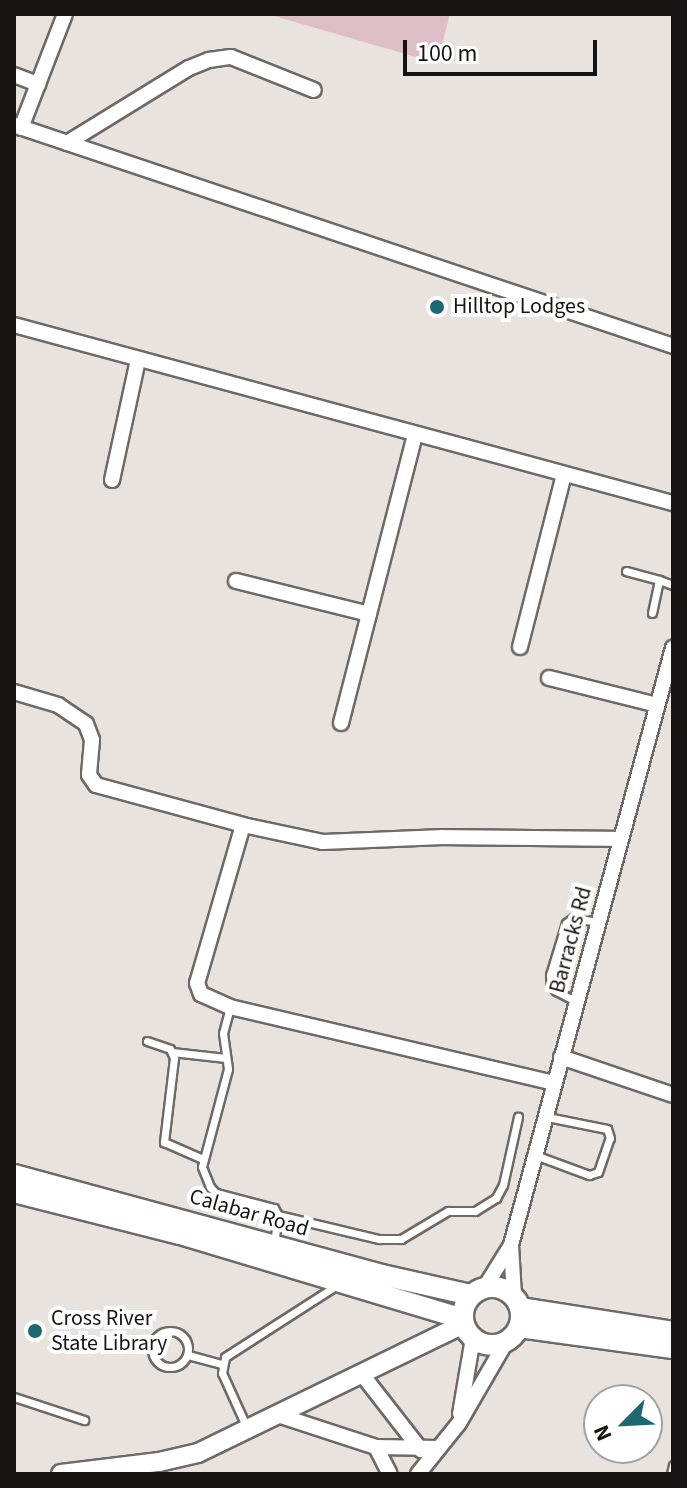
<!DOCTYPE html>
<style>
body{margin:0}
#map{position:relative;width:687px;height:1488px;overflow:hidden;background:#e8e3df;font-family:"Source Sans 3",sans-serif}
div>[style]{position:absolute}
.green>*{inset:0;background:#debec6}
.roads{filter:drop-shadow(2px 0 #6e6966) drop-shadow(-2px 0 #6e6966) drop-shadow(0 2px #6e6966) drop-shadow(0 -2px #6e6966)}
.service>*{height:7px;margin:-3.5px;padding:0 3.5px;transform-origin:3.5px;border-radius:3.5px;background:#fff}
.service>.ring{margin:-3.5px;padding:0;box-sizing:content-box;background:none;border:7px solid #fff;border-radius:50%}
.minor>*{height:14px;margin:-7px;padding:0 7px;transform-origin:7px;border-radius:7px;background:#fff}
.tertiary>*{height:18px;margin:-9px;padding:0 9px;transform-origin:9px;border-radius:9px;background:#fff}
.secondary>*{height:20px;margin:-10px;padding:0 10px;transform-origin:10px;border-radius:10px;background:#fff}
.secondary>.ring{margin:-10px;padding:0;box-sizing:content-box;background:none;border:20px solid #fff;border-radius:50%}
.dots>*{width:22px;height:22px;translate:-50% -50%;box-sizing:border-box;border:4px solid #fff;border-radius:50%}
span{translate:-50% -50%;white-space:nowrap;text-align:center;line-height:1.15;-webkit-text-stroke:8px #fff;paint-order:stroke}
.poi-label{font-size:22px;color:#161413}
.left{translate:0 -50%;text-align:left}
.street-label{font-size:22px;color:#161413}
.frame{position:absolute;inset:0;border:16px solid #161413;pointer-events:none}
.north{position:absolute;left:583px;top:1384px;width:80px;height:80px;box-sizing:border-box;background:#fff;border:2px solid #a2a1a1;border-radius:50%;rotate:246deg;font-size:22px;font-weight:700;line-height:32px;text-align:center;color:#161413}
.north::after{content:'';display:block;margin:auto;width:28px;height:36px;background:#1c6870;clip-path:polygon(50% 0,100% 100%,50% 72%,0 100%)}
.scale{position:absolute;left:403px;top:40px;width:194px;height:36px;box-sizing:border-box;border:4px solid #161413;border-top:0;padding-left:10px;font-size:24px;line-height:28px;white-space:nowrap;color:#161413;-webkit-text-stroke:6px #fff;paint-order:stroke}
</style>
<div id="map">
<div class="green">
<div style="clip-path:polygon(267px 14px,450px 14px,437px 63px)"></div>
</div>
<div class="roads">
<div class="service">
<div style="left:626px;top:571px;width:34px;rotate:15deg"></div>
<div style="left:652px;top:613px;width:34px;rotate:-78deg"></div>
<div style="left:659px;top:580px;width:15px;rotate:20deg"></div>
<div style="left:577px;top:1002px;width:24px;rotate:-152deg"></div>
<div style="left:556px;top:991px;width:8px;rotate:-130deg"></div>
<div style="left:551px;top:985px;width:10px;rotate:-96deg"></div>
<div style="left:550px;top:975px;width:54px;rotate:-72.9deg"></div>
<div style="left:566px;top:923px;width:9px;rotate:-36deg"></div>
<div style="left:573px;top:918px;width:25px;rotate:9deg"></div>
<div style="left:230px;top:1007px;width:27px;rotate:105deg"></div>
<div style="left:223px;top:1033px;width:36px;rotate:82deg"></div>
<div style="left:228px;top:1069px;width:101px;rotate:104.9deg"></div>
<div style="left:202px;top:1167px;width:22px;rotate:68deg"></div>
<div style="left:210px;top:1187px;width:8px;rotate:45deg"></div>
<div style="left:216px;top:1193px;width:60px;rotate:14.5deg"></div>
<div style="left:274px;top:1208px;width:8px;rotate:60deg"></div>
<div style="left:278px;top:1215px;width:27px;rotate:98deg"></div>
<div style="left:147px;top:1041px;width:24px;rotate:19deg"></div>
<div style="left:170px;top:1049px;width:10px;rotate:66deg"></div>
<div style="left:174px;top:1058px;width:85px;rotate:96.8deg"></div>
<div style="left:164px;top:1142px;width:43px;rotate:23.6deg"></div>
<div style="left:172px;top:1052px;width:54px;rotate:6.3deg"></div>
<div style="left:535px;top:1155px;width:58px;rotate:20.3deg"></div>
<div style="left:589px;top:1175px;width:9px;rotate:-18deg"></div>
<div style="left:598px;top:1172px;width:36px;rotate:-71deg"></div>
<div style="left:610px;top:1138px;width:9px;rotate:-108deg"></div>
<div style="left:607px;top:1129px;width:61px;rotate:-168.7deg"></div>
<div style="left:278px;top:1215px;width:104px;rotate:13.4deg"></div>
<div style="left:379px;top:1239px;width:22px"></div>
<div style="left:401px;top:1239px;width:55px;rotate:-30.8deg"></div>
<div style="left:448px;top:1211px;width:27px"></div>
<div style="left:475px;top:1211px;width:25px;rotate:-32deg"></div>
<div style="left:496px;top:1198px;width:15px;rotate:-62deg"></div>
<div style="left:503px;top:1185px;width:70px;rotate:-77.6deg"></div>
<div class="ring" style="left:152px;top:1331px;width:29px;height:29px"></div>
<div style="left:188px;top:1355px;width:35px;rotate:15deg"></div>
<div style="left:14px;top:1397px;width:74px;rotate:18.2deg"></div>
<div style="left:247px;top:1428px;width:60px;rotate:-114.4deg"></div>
<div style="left:222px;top:1373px;width:16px;rotate:-79deg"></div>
<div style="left:225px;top:1357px;width:133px;rotate:-32.7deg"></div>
<div style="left:671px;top:1474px;width:9px;rotate:-77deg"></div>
</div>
<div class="minor">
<div style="left:14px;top:75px;width:26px;rotate:21deg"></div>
<div style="left:14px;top:125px;width:695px;rotate:18.54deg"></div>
<div style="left:21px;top:128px;width:122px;rotate:-68.9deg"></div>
<div style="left:67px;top:143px;width:143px;rotate:-31.6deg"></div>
<div style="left:189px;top:68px;width:22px;rotate:-22deg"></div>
<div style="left:209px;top:60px;width:22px;rotate:-8deg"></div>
<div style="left:231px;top:57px;width:89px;rotate:21.7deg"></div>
<div style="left:14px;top:325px;width:683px;rotate:15.12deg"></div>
<div style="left:112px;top:480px;width:123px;rotate:-77.8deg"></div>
<div style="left:236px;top:581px;width:137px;rotate:13.9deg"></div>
<div style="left:520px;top:647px;width:178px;rotate:-75.7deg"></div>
<div style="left:549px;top:678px;width:111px;rotate:14deg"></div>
<div style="left:14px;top:692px;width:46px;rotate:16.5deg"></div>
<div style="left:58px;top:705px;width:34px;rotate:34deg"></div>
<div style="left:86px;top:724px;width:17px;rotate:69deg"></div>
<div style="left:92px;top:740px;width:35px;rotate:95deg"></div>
<div style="left:89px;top:775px;width:12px;rotate:55deg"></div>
<div style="left:96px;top:785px;width:152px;rotate:15.2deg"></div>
<div style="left:243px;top:825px;width:82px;rotate:12deg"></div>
<div style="left:323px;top:842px;width:120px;rotate:-2.4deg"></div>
<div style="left:443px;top:837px;width:178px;rotate:0.6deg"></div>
<div style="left:341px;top:723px;width:297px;rotate:-75.6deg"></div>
<div style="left:243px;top:825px;width:165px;rotate:106.2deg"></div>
<div style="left:197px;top:983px;width:12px;rotate:70deg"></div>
<div style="left:201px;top:994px;width:32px;rotate:24deg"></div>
<div style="left:230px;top:1007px;width:333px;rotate:13.2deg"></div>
<div style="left:561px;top:1057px;width:118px;rotate:18.7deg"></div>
<div style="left:511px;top:1245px;width:51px;rotate:86.6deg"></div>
<div style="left:485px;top:1287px;width:49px;rotate:-58.2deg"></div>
<div style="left:511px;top:1245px;width:619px;rotate:-74.82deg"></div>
<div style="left:361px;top:1373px;width:98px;rotate:52.1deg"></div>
<div style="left:460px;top:1414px;width:77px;rotate:-80.3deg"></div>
<div style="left:278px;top:1415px;width:103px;rotate:18.1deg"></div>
<div style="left:376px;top:1447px;width:62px;rotate:0.9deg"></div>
<div style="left:376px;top:1447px;width:30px;rotate:63deg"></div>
<div style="left:418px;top:1474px;width:65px;rotate:-51.2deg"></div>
<div style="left:459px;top:1423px;width:94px;rotate:-59.9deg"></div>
</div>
<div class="tertiary">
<div style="left:61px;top:1474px;width:99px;rotate:-7deg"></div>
<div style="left:159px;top:1462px;width:40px;rotate:-13deg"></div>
<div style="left:198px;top:1453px;width:296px;rotate:-25.9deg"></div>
</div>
<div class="secondary">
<div style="left:14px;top:1175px;width:381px;rotate:15.2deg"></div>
<div style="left:382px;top:1275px;width:91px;rotate:12.7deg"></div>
<div style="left:14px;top:1192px;width:171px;rotate:14.2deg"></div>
<div style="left:180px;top:1234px;width:295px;rotate:16.7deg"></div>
<div class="ring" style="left:463px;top:1287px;width:38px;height:38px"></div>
<div style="left:520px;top:1308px;width:155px;rotate:8.9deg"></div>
<div style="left:519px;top:1327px;width:155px;rotate:7.8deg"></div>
</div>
</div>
<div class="dots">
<div style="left:437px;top:307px;background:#1c6870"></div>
<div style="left:35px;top:1331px;background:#1c6870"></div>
</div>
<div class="poi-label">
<span class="left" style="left:453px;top:307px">Hilltop Lodges</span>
<span class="left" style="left:51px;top:1331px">Cross River<br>State Library</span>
</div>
<div class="street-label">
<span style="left:571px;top:940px;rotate:-75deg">Barracks Rd</span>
<span style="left:249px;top:1213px;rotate:16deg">Calabar Road</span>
</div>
<div class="frame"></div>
<div class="north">N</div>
<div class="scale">100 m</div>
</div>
